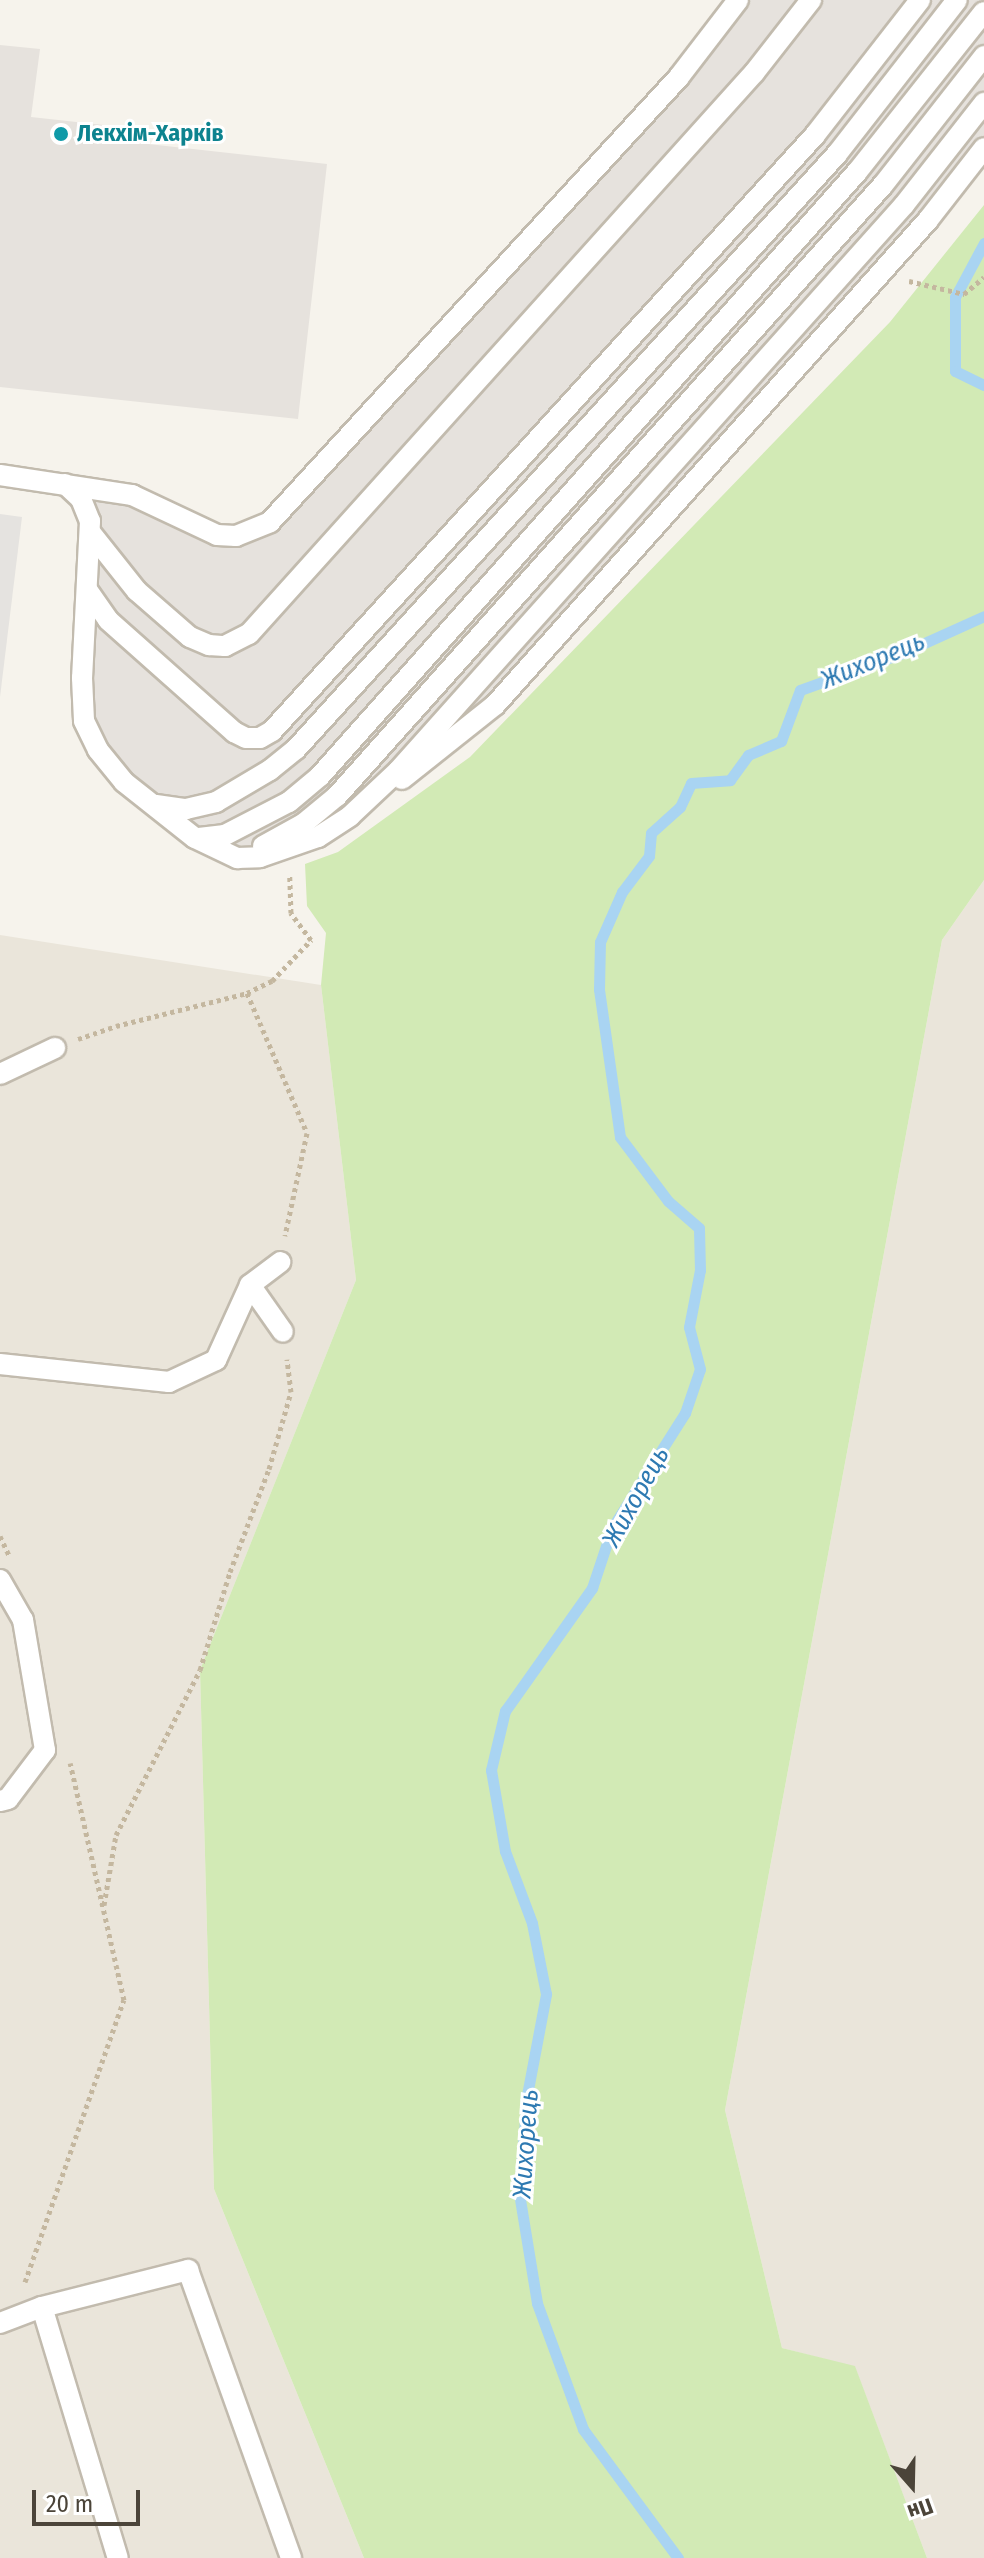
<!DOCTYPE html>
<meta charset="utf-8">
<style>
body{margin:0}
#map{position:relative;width:984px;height:2558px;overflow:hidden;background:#f6f3ec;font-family:"Fira Sans Condensed",sans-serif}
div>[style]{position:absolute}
.residential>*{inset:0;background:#eae5da}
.industrial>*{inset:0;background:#e6e2dd}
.green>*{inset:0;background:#d2eab5}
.parking>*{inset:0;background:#e5e3e0}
.stream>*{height:11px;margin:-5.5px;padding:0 5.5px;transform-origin:5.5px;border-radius:5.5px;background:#a9d4f2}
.path>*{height:5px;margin-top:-2.5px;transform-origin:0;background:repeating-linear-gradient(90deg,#c4b79f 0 4px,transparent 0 8px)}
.roads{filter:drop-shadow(2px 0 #c2bbae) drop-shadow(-2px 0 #c2bbae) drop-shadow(0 2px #c2bbae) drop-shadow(0 -2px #c2bbae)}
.service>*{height:20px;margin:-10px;padding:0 10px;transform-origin:10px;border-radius:10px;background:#fff}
.dots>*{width:22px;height:22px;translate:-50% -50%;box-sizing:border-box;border:4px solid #fff;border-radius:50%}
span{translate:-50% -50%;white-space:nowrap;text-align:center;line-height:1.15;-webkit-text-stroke:6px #fff;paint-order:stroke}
.culture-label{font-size:24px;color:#0d838f;font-weight:700}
.left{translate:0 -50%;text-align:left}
.water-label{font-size:26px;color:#2e7ab2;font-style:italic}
.north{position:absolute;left:872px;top:2446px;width:80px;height:80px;-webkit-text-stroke:6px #fff;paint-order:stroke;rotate:160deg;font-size:22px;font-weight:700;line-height:32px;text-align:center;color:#4b4439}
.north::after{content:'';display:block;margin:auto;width:28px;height:36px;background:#4b4439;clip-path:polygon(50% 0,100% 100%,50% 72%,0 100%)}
.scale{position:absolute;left:32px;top:2490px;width:108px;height:36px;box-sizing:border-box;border:4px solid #4b4439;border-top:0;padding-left:10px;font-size:24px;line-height:28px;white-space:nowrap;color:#4b4439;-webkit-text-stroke:6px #fff;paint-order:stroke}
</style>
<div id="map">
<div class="residential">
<div style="clip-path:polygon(984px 880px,984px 2558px,927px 2558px,855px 2367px,782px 2348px,725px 2110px,942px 940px)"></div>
<div style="clip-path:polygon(0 935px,321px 985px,356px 1280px,200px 1670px,214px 2189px,364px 2558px,0 2558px)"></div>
</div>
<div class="industrial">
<div style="clip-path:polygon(738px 0,984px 0,984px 148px,495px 705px,350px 816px,237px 858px,124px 782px,84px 721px,81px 499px,132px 495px,217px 535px,256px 529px)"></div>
<div style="clip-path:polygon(0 45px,40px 49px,31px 117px,122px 127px,121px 141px,327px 164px,298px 419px,0 387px)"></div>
</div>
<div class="green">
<div style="clip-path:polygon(984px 205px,984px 880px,942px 940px,725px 2110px,782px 2348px,855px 2366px,927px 2558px,364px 2558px,214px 2189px,200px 1670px,356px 1280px,321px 985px,326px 933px,307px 906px,305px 864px,338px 852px,470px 757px,890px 322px)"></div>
</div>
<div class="parking">
<div style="clip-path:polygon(0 514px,22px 517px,0 697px)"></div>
</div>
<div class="stream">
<div style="left:984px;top:243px;width:61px;rotate:118.2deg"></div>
<div style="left:955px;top:297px;width:74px;rotate:90deg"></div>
<div style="left:955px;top:371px;width:32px;rotate:26deg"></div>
<div style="left:678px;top:2558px;width:160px;rotate:-126.4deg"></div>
<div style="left:583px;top:2429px;width:134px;rotate:-110.1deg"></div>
<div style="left:537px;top:2303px;width:111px;rotate:-99.3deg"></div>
<div style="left:519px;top:2193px;width:98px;rotate:-85.3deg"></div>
<div style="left:527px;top:2095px;width:103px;rotate:-79.3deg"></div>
<div style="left:546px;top:1994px;width:72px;rotate:-101.2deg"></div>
<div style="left:532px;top:1923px;width:77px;rotate:-110.6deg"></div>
<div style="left:505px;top:1851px;width:82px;rotate:-99.8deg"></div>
<div style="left:491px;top:1770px;width:61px;rotate:-76.7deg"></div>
<div style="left:505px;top:1711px;width:151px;rotate:-54.7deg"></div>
<div style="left:592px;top:1588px;width:63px;rotate:-71.6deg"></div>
<div style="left:612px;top:1528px;width:136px;rotate:-57.6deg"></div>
<div style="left:685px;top:1413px;width:46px;rotate:-71.2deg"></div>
<div style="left:700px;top:1369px;width:43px;rotate:-104.7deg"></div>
<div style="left:689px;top:1327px;width:58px;rotate:-79.1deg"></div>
<div style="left:700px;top:1270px;width:42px;rotate:-91.4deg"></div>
<div style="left:699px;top:1228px;width:41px;rotate:-138.9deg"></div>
<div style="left:668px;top:1201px;width:80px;rotate:-126.9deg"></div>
<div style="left:620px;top:1137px;width:149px;rotate:-98.1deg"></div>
<div style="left:599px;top:989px;width:47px;rotate:-88.8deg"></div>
<div style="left:600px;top:942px;width:55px;rotate:-66.3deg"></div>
<div style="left:622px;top:892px;width:45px;rotate:-53.1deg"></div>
<div style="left:649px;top:856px;width:23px;rotate:-85deg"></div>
<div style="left:651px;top:833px;width:39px;rotate:-42deg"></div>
<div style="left:680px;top:807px;width:26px;rotate:-65deg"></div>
<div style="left:691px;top:783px;width:39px;rotate:-4deg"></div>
<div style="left:730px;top:780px;width:31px;rotate:-54deg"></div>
<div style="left:748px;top:755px;width:36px;rotate:-23deg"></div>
<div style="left:781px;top:741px;width:54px;rotate:-69.6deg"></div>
<div style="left:800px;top:690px;width:106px;rotate:-19.8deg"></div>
<div style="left:900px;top:654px;width:92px;rotate:-24.3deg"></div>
</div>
<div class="path">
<div style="left:909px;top:281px;width:57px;rotate:13.3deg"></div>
<div style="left:964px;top:294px;width:26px;rotate:-40deg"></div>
<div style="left:247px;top:993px;width:28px;rotate:-26deg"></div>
<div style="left:272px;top:981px;width:57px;rotate:-46.4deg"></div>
<div style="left:311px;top:940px;width:34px;rotate:-127deg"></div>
<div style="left:291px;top:913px;width:37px;rotate:-92deg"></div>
<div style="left:78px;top:1039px;width:40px;rotate:-18.9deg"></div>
<div style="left:116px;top:1026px;width:135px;rotate:-14.1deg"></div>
<div style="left:247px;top:993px;width:152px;rotate:66.8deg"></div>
<div style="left:307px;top:1133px;width:105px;rotate:102.1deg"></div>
<div style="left:0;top:1536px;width:21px;rotate:65deg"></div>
<div style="left:104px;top:1905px;width:71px;rotate:-80.3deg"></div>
<div style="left:116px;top:1835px;width:185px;rotate:-63deg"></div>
<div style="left:200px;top:1670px;width:102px;rotate:-73deg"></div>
<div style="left:230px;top:1572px;width:110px;rotate:-69.3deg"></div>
<div style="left:269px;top:1469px;width:80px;rotate:-74.1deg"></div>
<div style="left:291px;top:1392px;width:33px;rotate:-97deg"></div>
<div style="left:25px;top:2282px;width:299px;rotate:-70.7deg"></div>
<div style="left:124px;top:2000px;width:243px;rotate:-102.8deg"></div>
</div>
<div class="roads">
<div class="service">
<div style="left:0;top:475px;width:134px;rotate:8.6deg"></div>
<div style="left:132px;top:495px;width:94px;rotate:25.2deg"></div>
<div style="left:217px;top:535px;width:19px;rotate:3deg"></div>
<div style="left:236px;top:536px;width:37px;rotate:-22deg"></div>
<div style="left:270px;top:522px;width:604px;rotate:-47.41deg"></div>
<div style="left:679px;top:77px;width:97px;rotate:-52.5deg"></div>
<div style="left:65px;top:484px;width:22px;rotate:43deg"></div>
<div style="left:81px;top:499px;width:24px;rotate:68deg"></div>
<div style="left:90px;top:521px;width:157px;rotate:92.9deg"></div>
<div style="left:82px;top:678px;width:43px;rotate:87.3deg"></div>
<div style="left:84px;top:721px;width:32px;rotate:64deg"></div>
<div style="left:98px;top:750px;width:41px;rotate:50.9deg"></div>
<div style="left:124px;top:782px;width:90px;rotate:38.3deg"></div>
<div style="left:195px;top:838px;width:47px;rotate:25.5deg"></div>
<div style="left:237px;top:858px;width:23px;rotate:-2deg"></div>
<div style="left:260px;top:857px;width:61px;rotate:-19deg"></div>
<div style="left:318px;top:837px;width:38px;rotate:-33deg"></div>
<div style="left:350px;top:816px;width:66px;rotate:-43.2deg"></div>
<div style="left:398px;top:771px;width:759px;rotate:-48.2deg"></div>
<div style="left:904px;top:205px;width:130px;rotate:-51.9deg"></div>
<div style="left:90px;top:532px;width:75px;rotate:51.5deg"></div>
<div style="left:137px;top:591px;width:70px;rotate:41deg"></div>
<div style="left:190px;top:637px;width:21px;rotate:23deg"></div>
<div style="left:209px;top:645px;width:16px;rotate:4deg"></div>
<div style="left:225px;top:646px;width:27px;rotate:-27deg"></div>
<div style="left:249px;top:634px;width:755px;rotate:-48.01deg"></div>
<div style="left:754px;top:73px;width:93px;rotate:-52deg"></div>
<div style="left:88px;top:591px;width:35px;rotate:55deg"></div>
<div style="left:108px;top:620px;width:169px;rotate:41.6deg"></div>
<div style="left:234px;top:732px;width:13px;rotate:27deg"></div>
<div style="left:246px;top:738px;width:14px"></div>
<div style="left:260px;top:738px;width:14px;rotate:-30deg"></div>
<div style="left:272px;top:731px;width:806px;rotate:-47.66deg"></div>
<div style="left:815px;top:135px;width:171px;rotate:-52.1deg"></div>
<div style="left:402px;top:779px;width:119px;rotate:-38.5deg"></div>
<div style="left:495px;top:705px;width:650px;rotate:-48.24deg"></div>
<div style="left:928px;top:220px;width:91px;rotate:-52.1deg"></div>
<div style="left:156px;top:805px;width:30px;rotate:8deg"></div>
<div style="left:186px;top:809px;width:31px;rotate:-13deg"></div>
<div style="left:216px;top:802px;width:63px;rotate:-30.7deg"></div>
<div style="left:270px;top:770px;width:33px;rotate:-39deg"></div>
<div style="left:296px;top:749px;width:804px;rotate:-47.72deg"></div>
<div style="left:837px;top:154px;width:195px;rotate:-52.1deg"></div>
<div style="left:199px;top:838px;width:26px;rotate:-7deg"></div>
<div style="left:225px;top:835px;width:72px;rotate:-27.3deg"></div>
<div style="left:289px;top:802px;width:40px;rotate:-40deg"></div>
<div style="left:320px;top:776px;width:808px;rotate:-48.36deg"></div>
<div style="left:857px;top:172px;width:204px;rotate:-51.6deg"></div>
<div style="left:263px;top:846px;width:46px;rotate:-28.8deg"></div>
<div style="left:303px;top:824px;width:44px;rotate:-39.5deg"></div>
<div style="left:337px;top:796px;width:819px;rotate:-48.22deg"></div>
<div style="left:883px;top:185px;width:164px;rotate:-51.9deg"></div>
<div style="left:0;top:1074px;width:61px;rotate:-25.3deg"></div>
<div style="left:250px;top:1285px;width:57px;rotate:54.9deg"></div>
<div style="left:0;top:1364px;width:170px;rotate:6.1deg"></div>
<div style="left:169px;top:1382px;width:52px;rotate:-25.1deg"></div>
<div style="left:216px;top:1360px;width:82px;rotate:-65.6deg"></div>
<div style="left:250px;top:1285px;width:38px;rotate:-37deg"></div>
<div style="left:0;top:1580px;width:46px;rotate:60.1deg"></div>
<div style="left:23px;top:1620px;width:132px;rotate:80.4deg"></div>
<div style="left:45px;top:1750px;width:61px;rotate:127.1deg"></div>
<div style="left:8px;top:1799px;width:8px;rotate:166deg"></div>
<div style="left:42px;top:2307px;width:262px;rotate:73.2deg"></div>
<div style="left:0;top:2323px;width:45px;rotate:-20.9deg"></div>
<div style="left:42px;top:2307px;width:151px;rotate:-14.2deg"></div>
<div style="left:188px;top:2270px;width:306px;rotate:70.3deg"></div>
</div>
</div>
<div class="dots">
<div style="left:61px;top:134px;background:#0f9aa8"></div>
</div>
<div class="culture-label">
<span class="left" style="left:77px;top:134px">Лекхім-Харків</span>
</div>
<div class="water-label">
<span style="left:873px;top:661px;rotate:-22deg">Жихорець</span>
<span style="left:636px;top:1497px;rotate:-61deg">Жихорець</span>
<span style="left:526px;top:2144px;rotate:-86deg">Жихорець</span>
</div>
<div class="north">Пн</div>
<div class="scale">20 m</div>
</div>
